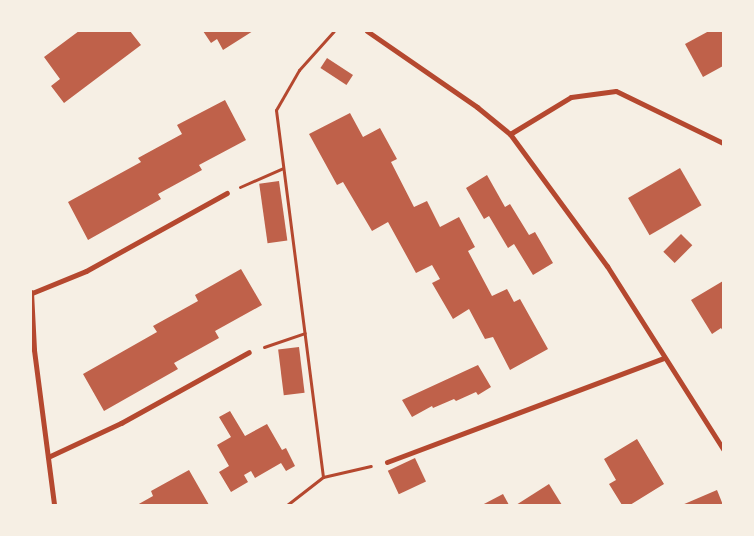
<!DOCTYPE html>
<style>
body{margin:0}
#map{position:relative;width:754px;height:536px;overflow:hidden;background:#f6efe4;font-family:Helvetica,sans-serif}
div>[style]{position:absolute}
.building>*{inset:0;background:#bf614a;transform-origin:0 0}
.path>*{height:3px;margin:-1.5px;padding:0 1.5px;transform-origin:1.5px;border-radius:1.5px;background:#b5482f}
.minor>*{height:5px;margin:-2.5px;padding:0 2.5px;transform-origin:2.5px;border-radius:2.5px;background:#b5482f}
span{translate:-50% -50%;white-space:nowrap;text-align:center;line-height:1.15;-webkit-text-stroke:5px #f6efe4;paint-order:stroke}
.frame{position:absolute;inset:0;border:32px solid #f6efe4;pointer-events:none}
</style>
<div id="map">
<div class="building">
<div style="clip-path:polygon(79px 31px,130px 31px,141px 45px,64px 103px,51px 86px,60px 79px,44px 57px)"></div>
<div style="clip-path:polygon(203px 31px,253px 31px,223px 50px,217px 39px,211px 43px)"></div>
<div style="clip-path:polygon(709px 31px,723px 31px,723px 66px,703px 77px,685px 44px)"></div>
<div style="left:327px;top:58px;width:31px;height:12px;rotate:33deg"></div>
<div style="clip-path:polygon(225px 100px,246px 140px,199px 165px,202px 170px,158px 194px,161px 199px,88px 240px,68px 202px,141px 162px,138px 158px,182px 134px,177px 125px)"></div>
<div style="clip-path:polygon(350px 113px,363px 137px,380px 128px,397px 159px,391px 162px,414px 207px,427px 201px,440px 227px,459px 217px,475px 247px,468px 251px,492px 296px,507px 289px,514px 302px,520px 299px,548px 349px,510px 370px,493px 337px,485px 339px,469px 309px,453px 319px,432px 283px,440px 279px,432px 265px,416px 273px,388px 222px,372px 231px,343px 182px,337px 185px,309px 134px)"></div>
<div style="left:680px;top:168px;width:43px;height:60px;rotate:60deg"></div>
<div style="clip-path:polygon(487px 175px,505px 207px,510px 204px,529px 235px,535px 232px,553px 263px,533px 275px,514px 244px,508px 248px,489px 216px,484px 219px,466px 188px)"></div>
<div style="left:279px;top:181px;width:60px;height:20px;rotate:82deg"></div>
<div style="left:681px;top:234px;width:16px;height:25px;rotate:45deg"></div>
<div style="clip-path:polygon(241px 269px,262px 305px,215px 331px,219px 338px,174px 363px,178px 369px,104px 411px,83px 374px,157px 332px,153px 326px,198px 301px,195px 295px)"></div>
<div style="clip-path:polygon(723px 281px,723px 331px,721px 328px,712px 334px,691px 300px)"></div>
<div style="left:299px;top:347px;width:46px;height:21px;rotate:83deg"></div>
<div style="clip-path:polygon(478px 365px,491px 387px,478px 395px,476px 392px,456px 401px,454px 399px,433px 408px,432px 406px,412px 417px,402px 400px)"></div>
<div style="clip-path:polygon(230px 411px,245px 436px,267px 424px,282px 450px,286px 448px,295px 466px,286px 471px,281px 463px,255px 478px,251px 471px,244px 475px,248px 482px,231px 492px,219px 472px,229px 466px,217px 445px,231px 437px,219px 417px)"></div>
<div style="clip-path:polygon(637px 439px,664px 484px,630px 505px,622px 505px,609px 484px,616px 480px,604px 459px)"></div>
<div style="left:415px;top:458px;width:26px;height:30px;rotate:65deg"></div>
<div style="clip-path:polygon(189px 470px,209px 505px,137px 505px,153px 496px,151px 491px)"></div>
<div style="clip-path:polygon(549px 484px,562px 505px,516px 505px)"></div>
<div style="clip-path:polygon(717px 490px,723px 505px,682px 505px)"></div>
<div style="clip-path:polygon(503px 494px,509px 505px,482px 505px)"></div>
</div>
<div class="path">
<div style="left:240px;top:187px;width:47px;rotate:-23.8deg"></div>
<div style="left:264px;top:347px;width:43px;rotate:-18.9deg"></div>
<div style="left:323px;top:477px;width:49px;rotate:-12.9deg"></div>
<div style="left:287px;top:505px;width:46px;rotate:-37.9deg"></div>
<div style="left:323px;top:477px;width:370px;rotate:-97.3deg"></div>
<div style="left:276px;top:110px;width:46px;rotate:-60.1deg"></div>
<div style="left:299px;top:70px;width:52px;rotate:-48.1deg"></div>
</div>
<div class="minor">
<div style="left:367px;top:31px;width:134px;rotate:34.6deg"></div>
<div style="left:477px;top:107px;width:43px;rotate:39.3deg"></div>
<div style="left:510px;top:134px;width:164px;rotate:53.7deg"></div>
<div style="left:607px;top:266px;width:217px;rotate:57.6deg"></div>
<div style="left:510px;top:134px;width:71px;rotate:-31.2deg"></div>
<div style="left:571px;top:97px;width:45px;rotate:-7.6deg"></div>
<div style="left:616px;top:91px;width:119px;rotate:25.9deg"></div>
<div style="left:31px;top:292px;width:58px;rotate:87deg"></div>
<div style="left:34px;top:350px;width:156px;rotate:82.6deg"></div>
<div style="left:32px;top:293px;width:58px;rotate:-22.2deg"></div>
<div style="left:86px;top:271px;width:161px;rotate:-29deg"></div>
<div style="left:48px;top:457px;width:81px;rotate:-25deg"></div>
<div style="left:121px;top:423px;width:146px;rotate:-29deg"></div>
<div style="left:387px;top:462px;width:296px;rotate:-20.6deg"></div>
</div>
<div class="frame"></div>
</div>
